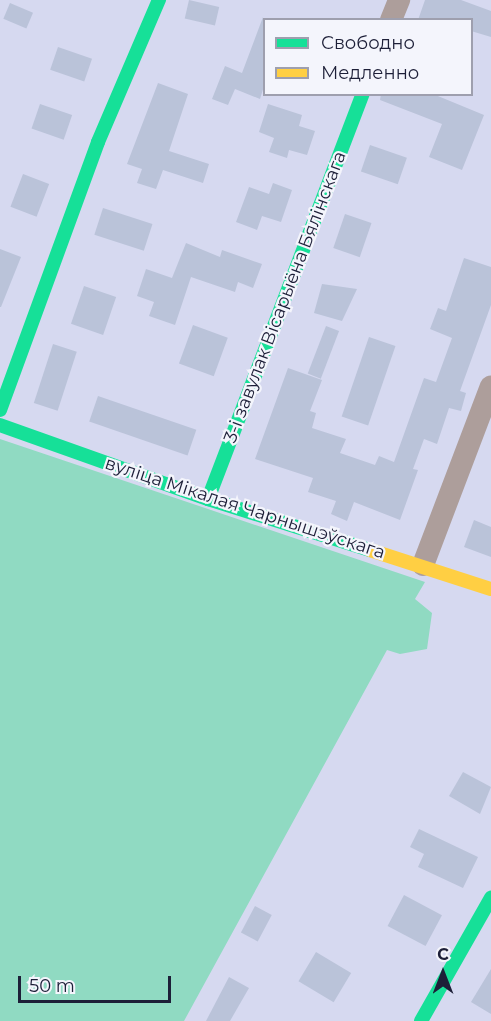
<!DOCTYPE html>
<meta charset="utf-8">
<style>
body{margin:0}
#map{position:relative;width:491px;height:1021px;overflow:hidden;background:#d6d9f0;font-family:Montserrat,sans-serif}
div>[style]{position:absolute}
.green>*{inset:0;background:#90dac2}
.building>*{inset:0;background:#bac3d9;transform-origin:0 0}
.street>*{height:22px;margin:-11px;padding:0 11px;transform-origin:11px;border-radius:11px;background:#ad9e9b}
.fast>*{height:14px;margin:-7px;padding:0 7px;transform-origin:7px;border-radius:7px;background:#16e098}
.slow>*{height:14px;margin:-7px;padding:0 7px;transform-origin:7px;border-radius:7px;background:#ffcf43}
span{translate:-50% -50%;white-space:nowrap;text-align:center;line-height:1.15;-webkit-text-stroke:4.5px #f4f5fc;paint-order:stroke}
.street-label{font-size:18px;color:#1d1f38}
.legend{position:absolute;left:263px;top:18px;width:210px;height:78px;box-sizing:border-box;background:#f4f5fc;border:2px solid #9e9fae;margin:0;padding:8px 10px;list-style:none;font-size:18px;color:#1d1f38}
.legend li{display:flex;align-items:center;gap:12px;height:30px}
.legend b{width:30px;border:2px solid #9e9fae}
.north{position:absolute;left:413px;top:943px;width:60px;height:60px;-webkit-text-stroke:4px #f4f5fc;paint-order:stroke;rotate:0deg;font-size:16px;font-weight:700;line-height:24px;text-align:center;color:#1d1f38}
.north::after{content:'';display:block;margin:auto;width:21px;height:27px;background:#1d1f38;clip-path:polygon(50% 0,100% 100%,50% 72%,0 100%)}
.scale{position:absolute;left:18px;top:976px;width:153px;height:27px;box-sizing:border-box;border:3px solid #1d1f38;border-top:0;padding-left:8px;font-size:18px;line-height:21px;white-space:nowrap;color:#1d1f38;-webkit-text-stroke:4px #f4f5fc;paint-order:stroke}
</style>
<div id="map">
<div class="green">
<div style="clip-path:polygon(0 439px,425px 582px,415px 599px,432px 613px,427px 649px,400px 654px,387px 650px,184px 1021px,0 1021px)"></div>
</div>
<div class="building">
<div style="left:189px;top:0;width:31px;height:19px;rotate:13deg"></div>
<div style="clip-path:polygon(425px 0,461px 0,491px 11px,491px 37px,471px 31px,471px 20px,418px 20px)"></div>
<div style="left:10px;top:3px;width:25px;height:17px;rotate:23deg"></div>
<div style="clip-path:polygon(263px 17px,264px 86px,260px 99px,235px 89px,228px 105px,212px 99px,225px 66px,242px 73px)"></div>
<div style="left:58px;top:47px;width:36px;height:24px;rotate:19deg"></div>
<div style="clip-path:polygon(158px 83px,188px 94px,169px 151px,209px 164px,203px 183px,163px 170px,156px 189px,137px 183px,142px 169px,127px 164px)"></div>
<div style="clip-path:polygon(381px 94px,433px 94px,484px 115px,462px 170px,429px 157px,442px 124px,380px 100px)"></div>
<div style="left:40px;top:104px;width:34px;height:26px;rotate:19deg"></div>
<div style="clip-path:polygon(268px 104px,302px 115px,299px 126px,315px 131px,307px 155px,289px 150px,287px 158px,269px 152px,274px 138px,259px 132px)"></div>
<div style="left:370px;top:145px;width:39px;height:28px;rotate:19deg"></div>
<div style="left:23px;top:174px;width:28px;height:35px;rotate:21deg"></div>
<div style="clip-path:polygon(273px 183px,292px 190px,281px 222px,262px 216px,257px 230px,236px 222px,249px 187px,269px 194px)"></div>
<div style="left:103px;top:208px;width:52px;height:28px;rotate:18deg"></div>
<div style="left:345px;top:214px;width:28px;height:36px;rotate:19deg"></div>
<div style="clip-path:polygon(186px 243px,220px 257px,222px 250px,262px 264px,253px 288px,238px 282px,235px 292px,191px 277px,175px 325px,149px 316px,154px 302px,137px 296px,146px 269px,172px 278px)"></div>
<div style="clip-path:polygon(0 249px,21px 257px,1px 307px,0 307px)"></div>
<div style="clip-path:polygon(464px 258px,491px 267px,491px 305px,460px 391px,466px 393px,461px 411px,449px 408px,437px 444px,424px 439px,413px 469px,418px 470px,400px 520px,354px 502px,347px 521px,331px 514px,336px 501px,308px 492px,313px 478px,255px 459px,288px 368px,322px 380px,310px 411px,316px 413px,312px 428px,346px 439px,340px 453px,375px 465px,379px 456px,394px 462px,424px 378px,436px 382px,452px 338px,430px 329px,438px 308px,446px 311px)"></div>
<div style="clip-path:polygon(322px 284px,357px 289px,342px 321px,314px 313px)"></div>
<div style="left:84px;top:286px;width:34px;height:40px;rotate:19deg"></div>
<div style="left:193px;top:325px;width:37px;height:41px;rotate:20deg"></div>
<div style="left:326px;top:326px;width:14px;height:51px;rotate:21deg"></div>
<div style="left:369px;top:337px;width:28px;height:84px;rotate:19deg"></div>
<div style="left:53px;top:344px;width:25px;height:62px;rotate:18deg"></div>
<div style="left:98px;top:396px;width:104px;height:27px;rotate:19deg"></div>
<div style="clip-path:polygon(474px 520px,491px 527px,491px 557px,464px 547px)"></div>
<div style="clip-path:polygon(463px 772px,491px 787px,480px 814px,449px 796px)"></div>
<div style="clip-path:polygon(419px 829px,478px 857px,463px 888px,418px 867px,424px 854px,410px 847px)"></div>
<div style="left:404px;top:895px;width:43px;height:35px;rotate:28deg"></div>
<div style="left:255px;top:906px;width:19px;height:30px;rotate:28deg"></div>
<div style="left:316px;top:952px;width:41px;height:34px;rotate:31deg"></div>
<div style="clip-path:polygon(491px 969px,491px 1014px,471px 1002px)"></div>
<div style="clip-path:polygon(229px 977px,249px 988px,230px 1021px,206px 1021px)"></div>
</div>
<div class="street">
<div style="left:391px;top:20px;width:22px;rotate:-68deg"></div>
<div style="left:423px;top:565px;width:191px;rotate:-69.2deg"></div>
</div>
<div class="fast">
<div style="left:0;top:410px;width:285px;rotate:-69.9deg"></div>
<div style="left:98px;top:142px;width:155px;rotate:-66.8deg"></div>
<div style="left:0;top:425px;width:221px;rotate:19.6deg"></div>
<div style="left:208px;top:499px;width:170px;rotate:17.5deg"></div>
<div style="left:208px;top:499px;width:434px;rotate:-69.1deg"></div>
<div style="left:421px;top:1021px;width:142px;rotate:-60.4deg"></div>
</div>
<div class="slow">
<div style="left:370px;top:550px;width:127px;rotate:17.9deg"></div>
</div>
<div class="street-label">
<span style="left:285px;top:297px;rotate:-69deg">3-і завулак Вісарыёна Бялінскага</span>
<span style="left:245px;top:508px;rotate:18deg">вуліца Мікалая Чарнышэўскага</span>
</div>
<ul class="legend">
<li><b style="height:8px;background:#16e098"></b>Свободно</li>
<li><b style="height:8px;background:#ffcf43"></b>Медленно</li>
</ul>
<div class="north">С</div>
<div class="scale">50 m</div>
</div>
